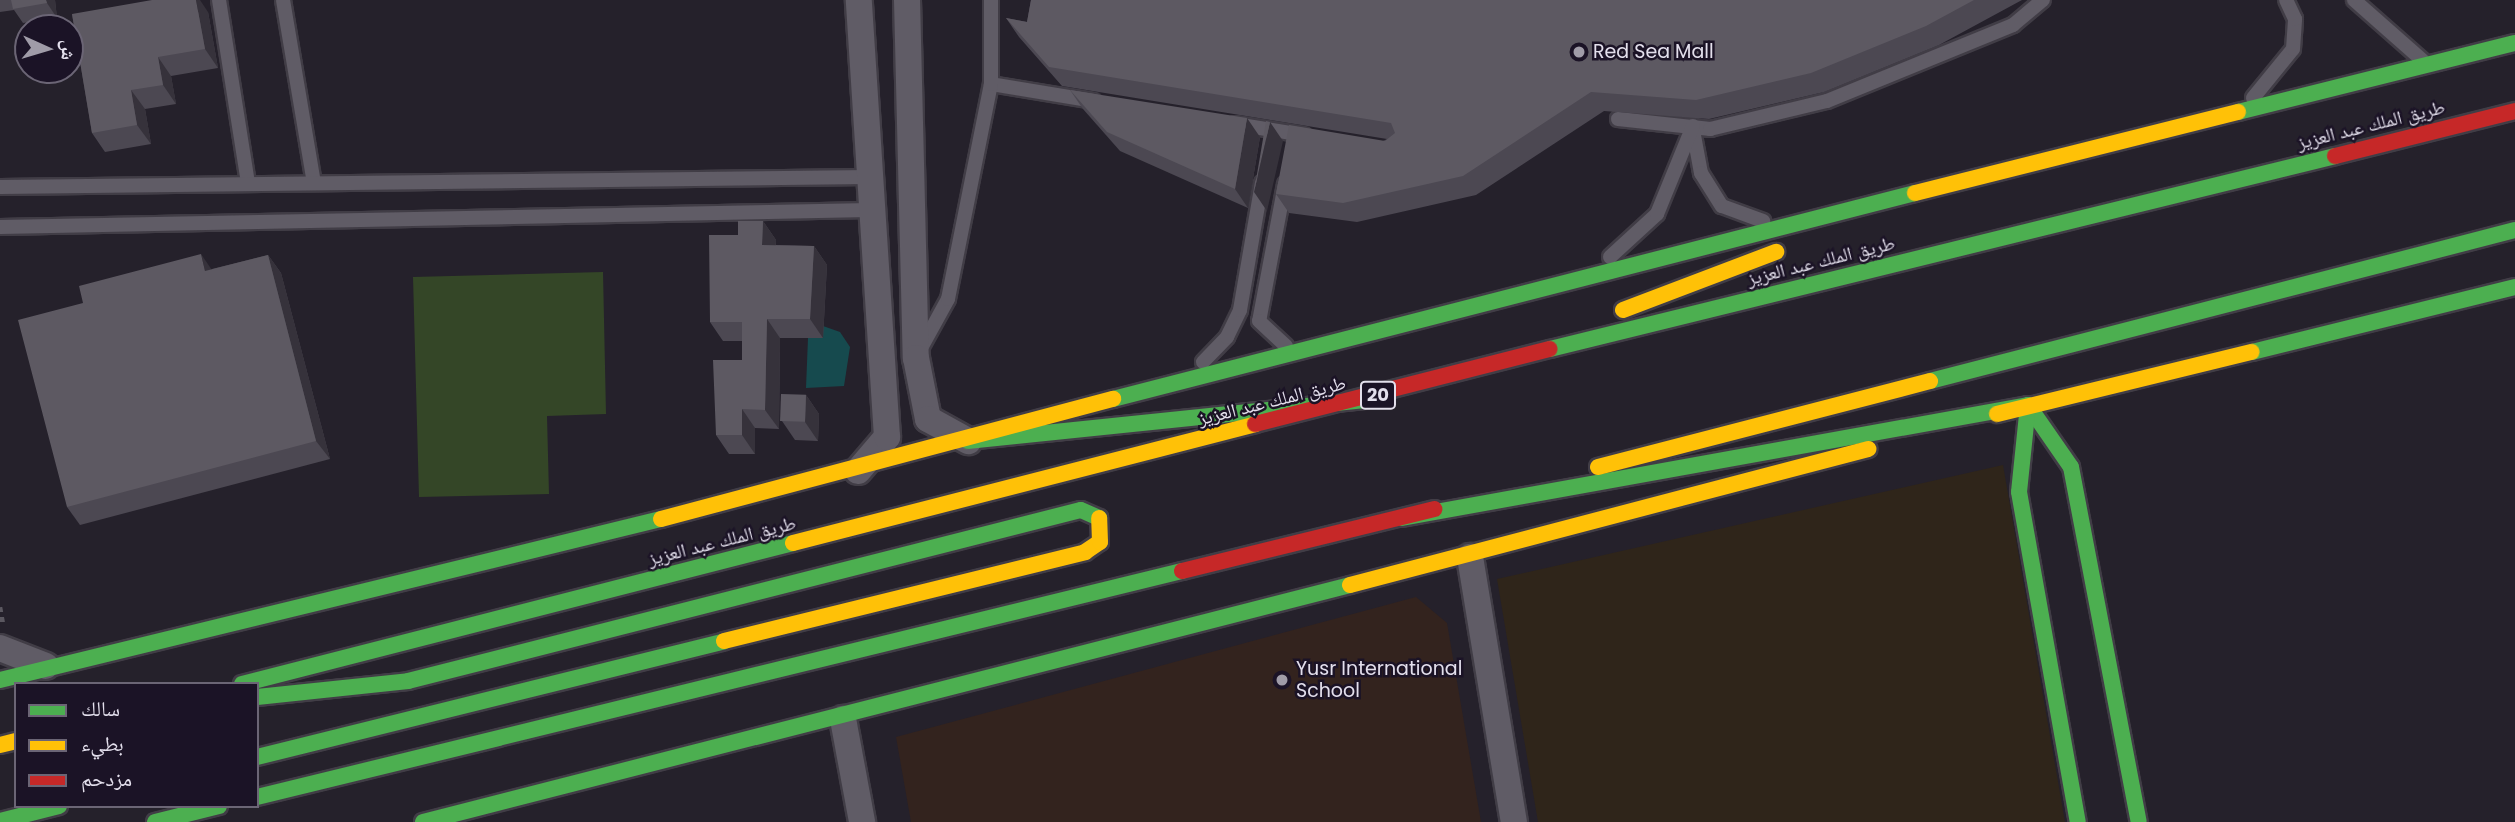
<!DOCTYPE html>
<meta charset="utf-8">
<style>
body{margin:0}
#map{position:relative;width:2515px;height:822px;overflow:hidden;background:#25212b;font-family:Poppins,"Noto Naskh Arabic",sans-serif}
div>[style]{position:absolute}
.industrial>*{inset:0;background:#2f251a}
.education>*{inset:0;background:#33231e}
.green>*{inset:0;background:#344627}
.water>*{inset:0;background:#164a4e}
.path>*{height:4.5px;margin-top:-2.25px;transform-origin:0;background:repeating-linear-gradient(90deg,#5b5860 0 5px,transparent 0 10px)}
.roads{filter:drop-shadow(2px 0 #413d46) drop-shadow(-2px 0 #413d46) drop-shadow(0 2px #413d46) drop-shadow(0 -2px #413d46)}
.lane>*{height:14px;margin:-7px;padding:0 7px;transform-origin:7px;border-radius:7px;background:#605c66}
.street>*{height:26px;margin:-13px;padding:0 13px;transform-origin:13px;border-radius:13px;background:#605c66}
.fast>*{height:16px;margin:-8px;padding:0 8px;transform-origin:8px;border-radius:8px;background:#4caf50}
.slow>*{height:16px;margin:-8px;padding:0 8px;transform-origin:8px;border-radius:8px;background:#ffc107}
.jam>*{height:16px;margin:-8px;padding:0 8px;transform-origin:8px;border-radius:8px;background:#c62828}
.wall>*{inset:0;background:#4c4852}
.shaded-wall>*{inset:0;background:#36323b}
.building>*{inset:0;background:#5d5962;transform-origin:0 0}
.dots>*{width:19px;height:19px;translate:-50% -50%;box-sizing:border-box;border:4px solid #1b1326;border-radius:50%}
span{translate:-50% -50%;white-space:nowrap;text-align:center;line-height:1.15;-webkit-text-stroke:5px #1b1326;paint-order:stroke}
.shield-label span{padding:2px 5px;background:#1b1326;border:2px solid;border-radius:5px;-webkit-text-stroke-width:0}
.shield-label{font-size:18px;color:#e3dfec;font-weight:700}
.poi-label{font-size:19px;color:#e3dfec}
.left{translate:0 -50%;text-align:left}
.street-label{font-size:19px;color:#e3dfec}
.legend{position:absolute;left:14px;top:682px;width:245px;height:126px;box-sizing:border-box;background:#1b1326;border:2px solid #6b6575;margin:0;padding:9px 12px;list-style:none;font-size:21px;color:#e3dfec}
.legend li{display:flex;align-items:center;gap:14px;height:35px}
.legend b{width:35px;border:2px solid #6b6575}
.north{position:absolute;left:14px;top:14px;width:70px;height:70px;box-sizing:border-box;background:#1b1326;border:2px solid #6b6575;border-radius:50%;rotate:94deg;font-size:19px;font-weight:700;line-height:28px;text-align:center;color:#e3dfec}
.north::after{content:'';display:block;margin:auto;width:24px;height:32px;background:#a09ca8;clip-path:polygon(50% 0,100% 100%,50% 72%,0 100%)}
</style>
<div id="map">
<div class="industrial">
<div style="clip-path:polygon(2003px 465px,2065px 822px,1538px 822px,1497px 579px)"></div>
</div>
<div class="education">
<div style="clip-path:polygon(1416px 597px,1447px 623px,1481px 822px,911px 822px,896px 737px)"></div>
</div>
<div class="green">
<div style="clip-path:polygon(603px 272px,606px 414px,547px 416px,549px 494px,419px 497px,413px 277px)"></div>
</div>
<div class="water">
<div style="clip-path:polygon(823px 326px,840px 332px,850px 347px,844px 386px,806px 388px,808px 338px)"></div>
</div>
<div class="path">
<div style="left:0;top:607px;width:17px;rotate:80deg"></div>
</div>
<div class="roads">
<div class="lane">
<div style="left:219px;top:0;width:185px;rotate:81deg"></div>
<div style="left:283px;top:0;width:181px;rotate:80.4deg"></div>
<div style="left:2354px;top:0;width:91px;rotate:41.4deg"></div>
<div style="left:991px;top:84px;width:104px;rotate:9.4deg"></div>
<div style="left:2253px;top:98px;width:63px;rotate:-50.8deg"></div>
<div style="left:2293px;top:49px;width:30px;rotate:-86deg"></div>
<div style="left:2295px;top:19px;width:21px;rotate:-115deg"></div>
<div style="left:1618px;top:119px;width:93px;rotate:6.2deg"></div>
<div style="left:1710px;top:129px;width:120px;rotate:-13.5deg"></div>
<div style="left:1827px;top:101px;width:201px;rotate:-22.2deg"></div>
<div style="left:2013px;top:25px;width:39px;rotate:-40deg"></div>
<div style="left:1235px;top:124px;width:70px;rotate:9.1deg"></div>
<div style="left:1693px;top:130px;width:44px;rotate:79.5deg"></div>
<div style="left:1701px;top:173px;width:39px;rotate:58deg"></div>
<div style="left:1722px;top:206px;width:44px;rotate:20.1deg"></div>
<div style="left:1285px;top:184px;width:139px;rotate:100.7deg"></div>
<div style="left:1259px;top:321px;width:37px;rotate:43deg"></div>
<div style="left:0;top:187px;width:869px;rotate:-0.66deg"></div>
<div style="left:0;top:227px;width:870px;rotate:-1.12deg"></div>
<div style="left:1610px;top:257px;width:64px;rotate:-42.5deg"></div>
<div style="left:1657px;top:214px;width:95px;rotate:-67.8deg"></div>
<div style="left:920px;top:350px;width:58px;rotate:-61.2deg"></div>
<div style="left:948px;top:299px;width:219px;rotate:-78.7deg"></div>
<div style="left:991px;top:84px;width:84px;rotate:-90deg"></div>
<div style="left:1203px;top:362px;width:35px;rotate:-46deg"></div>
<div style="left:1227px;top:337px;width:30px;rotate:-64deg"></div>
<div style="left:1240px;top:310px;width:129px;rotate:-80.2deg"></div>
</div>
<div class="street">
<div style="left:907px;top:0;width:358px;rotate:88.6deg"></div>
<div style="left:916px;top:358px;width:62px;rotate:78.9deg"></div>
<div style="left:928px;top:419px;width:46px;rotate:28.8deg"></div>
<div style="left:858px;top:471px;width:45px;rotate:-49.5deg"></div>
<div style="left:887px;top:437px;width:438px;rotate:-93.7deg"></div>
<div style="left:1470px;top:557px;width:269px;rotate:80.6deg"></div>
<div style="left:0;top:648px;width:49px;rotate:21.4deg"></div>
<div style="left:843px;top:719px;width:105px;rotate:79.5deg"></div>
</div>
<div class="fast">
<div style="left:2238px;top:112px;width:285px;rotate:-14deg"></div>
<div style="left:1550px;top:349px;width:808px;rotate:-13.81deg"></div>
<div style="left:2252px;top:352px;width:271px;rotate:-13.9deg"></div>
<div style="left:1930px;top:381px;width:604px;rotate:-14.47deg"></div>
<div style="left:1113px;top:399px;width:828px;rotate:-14.41deg"></div>
<div style="left:2028px;top:405px;width:75px;rotate:55.3deg"></div>
<div style="left:2071px;top:467px;width:361px;rotate:79.2deg"></div>
<div style="left:2028px;top:405px;width:87px;rotate:95.9deg"></div>
<div style="left:2019px;top:492px;width:335px;rotate:79.9deg"></div>
<div style="left:968px;top:441px;width:396px;rotate:-5.9deg"></div>
<div style="left:1402px;top:518px;width:636px;rotate:-10.23deg"></div>
<div style="left:0;top:680px;width:680px;rotate:-13.69deg"></div>
<div style="left:242px;top:684px;width:569px;rotate:-14.35deg"></div>
<div style="left:257px;top:697px;width:152px;rotate:-6deg"></div>
<div style="left:408px;top:681px;width:694px;rotate:-14.26deg"></div>
<div style="left:1081px;top:510px;width:20px;rotate:24deg"></div>
<div style="left:257px;top:757px;width:481px;rotate:-13.9deg"></div>
<div style="left:257px;top:797px;width:952px;rotate:-13.73deg"></div>
<div style="left:0;top:821px;width:61px;rotate:-14.3deg"></div>
<div style="left:155px;top:822px;width:66px;rotate:-14deg"></div>
<div style="left:423px;top:822px;width:957px;rotate:-14.34deg"></div>
</div>
<div class="slow">
<div style="left:1915px;top:193px;width:333px;rotate:-14.1deg"></div>
<div style="left:1623px;top:310px;width:164px;rotate:-20.8deg"></div>
<div style="left:1997px;top:414px;width:262px;rotate:-13.7deg"></div>
<div style="left:1598px;top:467px;width:343px;rotate:-14.5deg"></div>
<div style="left:661px;top:519px;width:468px;rotate:-14.9deg"></div>
<div style="left:793px;top:543px;width:477px;rotate:-14.4deg"></div>
<div style="left:1350px;top:585px;width:536px;rotate:-14.71deg"></div>
<div style="left:724px;top:641px;width:372px;rotate:-13.8deg"></div>
<div style="left:1085px;top:552px;width:18px;rotate:-34deg"></div>
<div style="left:1100px;top:542px;width:24px;rotate:-92deg"></div>
<div style="left:0;top:745px;width:16px;rotate:-14deg"></div>
</div>
<div class="jam">
<div style="left:2335px;top:156px;width:186px;rotate:-14deg"></div>
<div style="left:1255px;top:424px;width:304px;rotate:-14.3deg"></div>
<div style="left:1182px;top:571px;width:260px;rotate:-13.8deg"></div>
</div>
</div>
<div class="wall">
<div style="clip-path:polygon(0 0,55px 0,57px 18px,23px 23px,14px 10px,0 12px)"></div>
<div style="clip-path:polygon(1031px 0,2022px 0,1939px 45px,1824px 92px,1709px 119px,1604px 111px,1476px 195px,1357px 222px,1289px 213px,1276px 194px,1387px 139px,1062px 86px,1019px 37px,1006px 18px,1027px 22px)"></div>
<div style="clip-path:polygon(208px 12px,218px 68px,171px 76px,176px 104px,145px 109px,151px 144px,105px 152px,92px 133px,72px 14px)"></div>
<div style="clip-path:polygon(1070px 90px,1260px 137px,1248px 208px,1120px 151px,1083px 109px)"></div>
<div style="clip-path:polygon(763px 221px,776px 240px,776px 245px,814px 246px,827px 265px,823px 338px,780px 338px,779px 429px,755px 428px,755px 454px,729px 454px,716px 435px,742px 360px,742px 341px,723px 341px,710px 322px,738px 235px)"></div>
<div style="clip-path:polygon(268px 255px,281px 273px,330px 459px,80px 525px,67px 507px,212px 269px)"></div>
<div style="clip-path:polygon(806px 395px,819px 414px,818px 441px,795px 440px,782px 421px)"></div>
</div>
<div class="shaded-wall">
<div style="clip-path:polygon(46px 0,55px 0,57px 18px,47px 3px)"></div>
<div style="clip-path:polygon(196px 0,200px 0,208px 12px,218px 68px,205px 49px)"></div>
<div style="clip-path:polygon(158px 57px,171px 76px,176px 104px,163px 85px)"></div>
<div style="clip-path:polygon(131px 90px,145px 109px,151px 144px,137px 125px)"></div>
<div style="clip-path:polygon(1247px 118px,1260px 137px,1248px 208px,1235px 189px)"></div>
<div style="clip-path:polygon(1270px 122px,1283px 141px,1267px 211px,1254px 192px)"></div>
<div style="clip-path:polygon(763px 221px,776px 240px,775px 264px,762px 245px)"></div>
<div style="clip-path:polygon(814px 246px,827px 265px,823px 338px,810px 319px)"></div>
<div style="clip-path:polygon(201px 254px,214px 273px,205px 271px)"></div>
<div style="clip-path:polygon(268px 255px,281px 273px,330px 459px,316px 441px)"></div>
<div style="clip-path:polygon(767px 319px,780px 338px,779px 429px,765px 410px)"></div>
<div style="clip-path:polygon(806px 395px,819px 414px,818px 441px,805px 422px)"></div>
<div style="clip-path:polygon(742px 409px,755px 428px,755px 454px,742px 435px)"></div>
</div>
<div class="building">
<div style="clip-path:polygon(11px 0,46px 0,47px 3px,13px 9px)"></div>
<div style="clip-path:polygon(152px 0,196px 0,205px 49px,158px 57px,163px 85px,131px 90px,137px 125px,92px 133px,72px 14px)"></div>
<div style="clip-path:polygon(1031px 0,1974px 0,1926px 26px,1811px 73px,1696px 100px,1591px 92px,1463px 176px,1343px 203px,1276px 194px,1289px 125px,1385px 141px,1395px 133px,1391px 123px,1049px 67px,1006px 18px,1027px 22px)"></div>
<div style="clip-path:polygon(1070px 90px,1247px 118px,1235px 189px,1107px 132px)"></div>
<div style="clip-path:polygon(1266px 121px,1270px 122px,1254px 192px)"></div>
<div style="clip-path:polygon(738px 221px,763px 221px,762px 245px,814px 246px,810px 319px,767px 319px,765px 410px,742px 409px,742px 435px,716px 435px,713px 360px,742px 360px,742px 322px,710px 322px,709px 235px,738px 235px)"></div>
<div style="clip-path:polygon(201px 254px,205px 271px,268px 255px,316px 441px,67px 507px,18px 320px,83px 303px,79px 286px)"></div>
<div style="left:781px;top:394px;width:25px;height:27px;rotate:2deg"></div>
</div>
<div class="dots">
<div style="left:1579px;top:52px;background:#a09ca8"></div>
<div style="left:1282px;top:680px;background:#a09ca8"></div>
</div>
<div class="shield-label">
<span style="left:1378px;top:395px">20</span>
</div>
<div class="poi-label">
<span class="left" style="left:1593px;top:52px">Red Sea Mall</span>
<span class="left" style="left:1296px;top:680px">Yusr International<br>School</span>
</div>
<div class="street-label">
<span style="left:2371px;top:125px;rotate:-14deg">طريق الملك عبد العزيز</span>
<span style="left:1821px;top:261px;rotate:-14deg">طريق الملك عبد العزيز</span>
<span style="left:1272px;top:401px;rotate:-14deg">طريق الملك عبد العزيز</span>
<span style="left:722px;top:541px;rotate:-14deg">طريق الملك عبد العزيز</span>
</div>
<ul class="legend">
<li><b style="height:9px;background:#4caf50"></b>سالك</li>
<li><b style="height:9px;background:#ffc107"></b>بطيء</li>
<li><b style="height:9px;background:#c62828"></b>مزدحم</li>
</ul>
<div class="north">ش</div>
</div>
